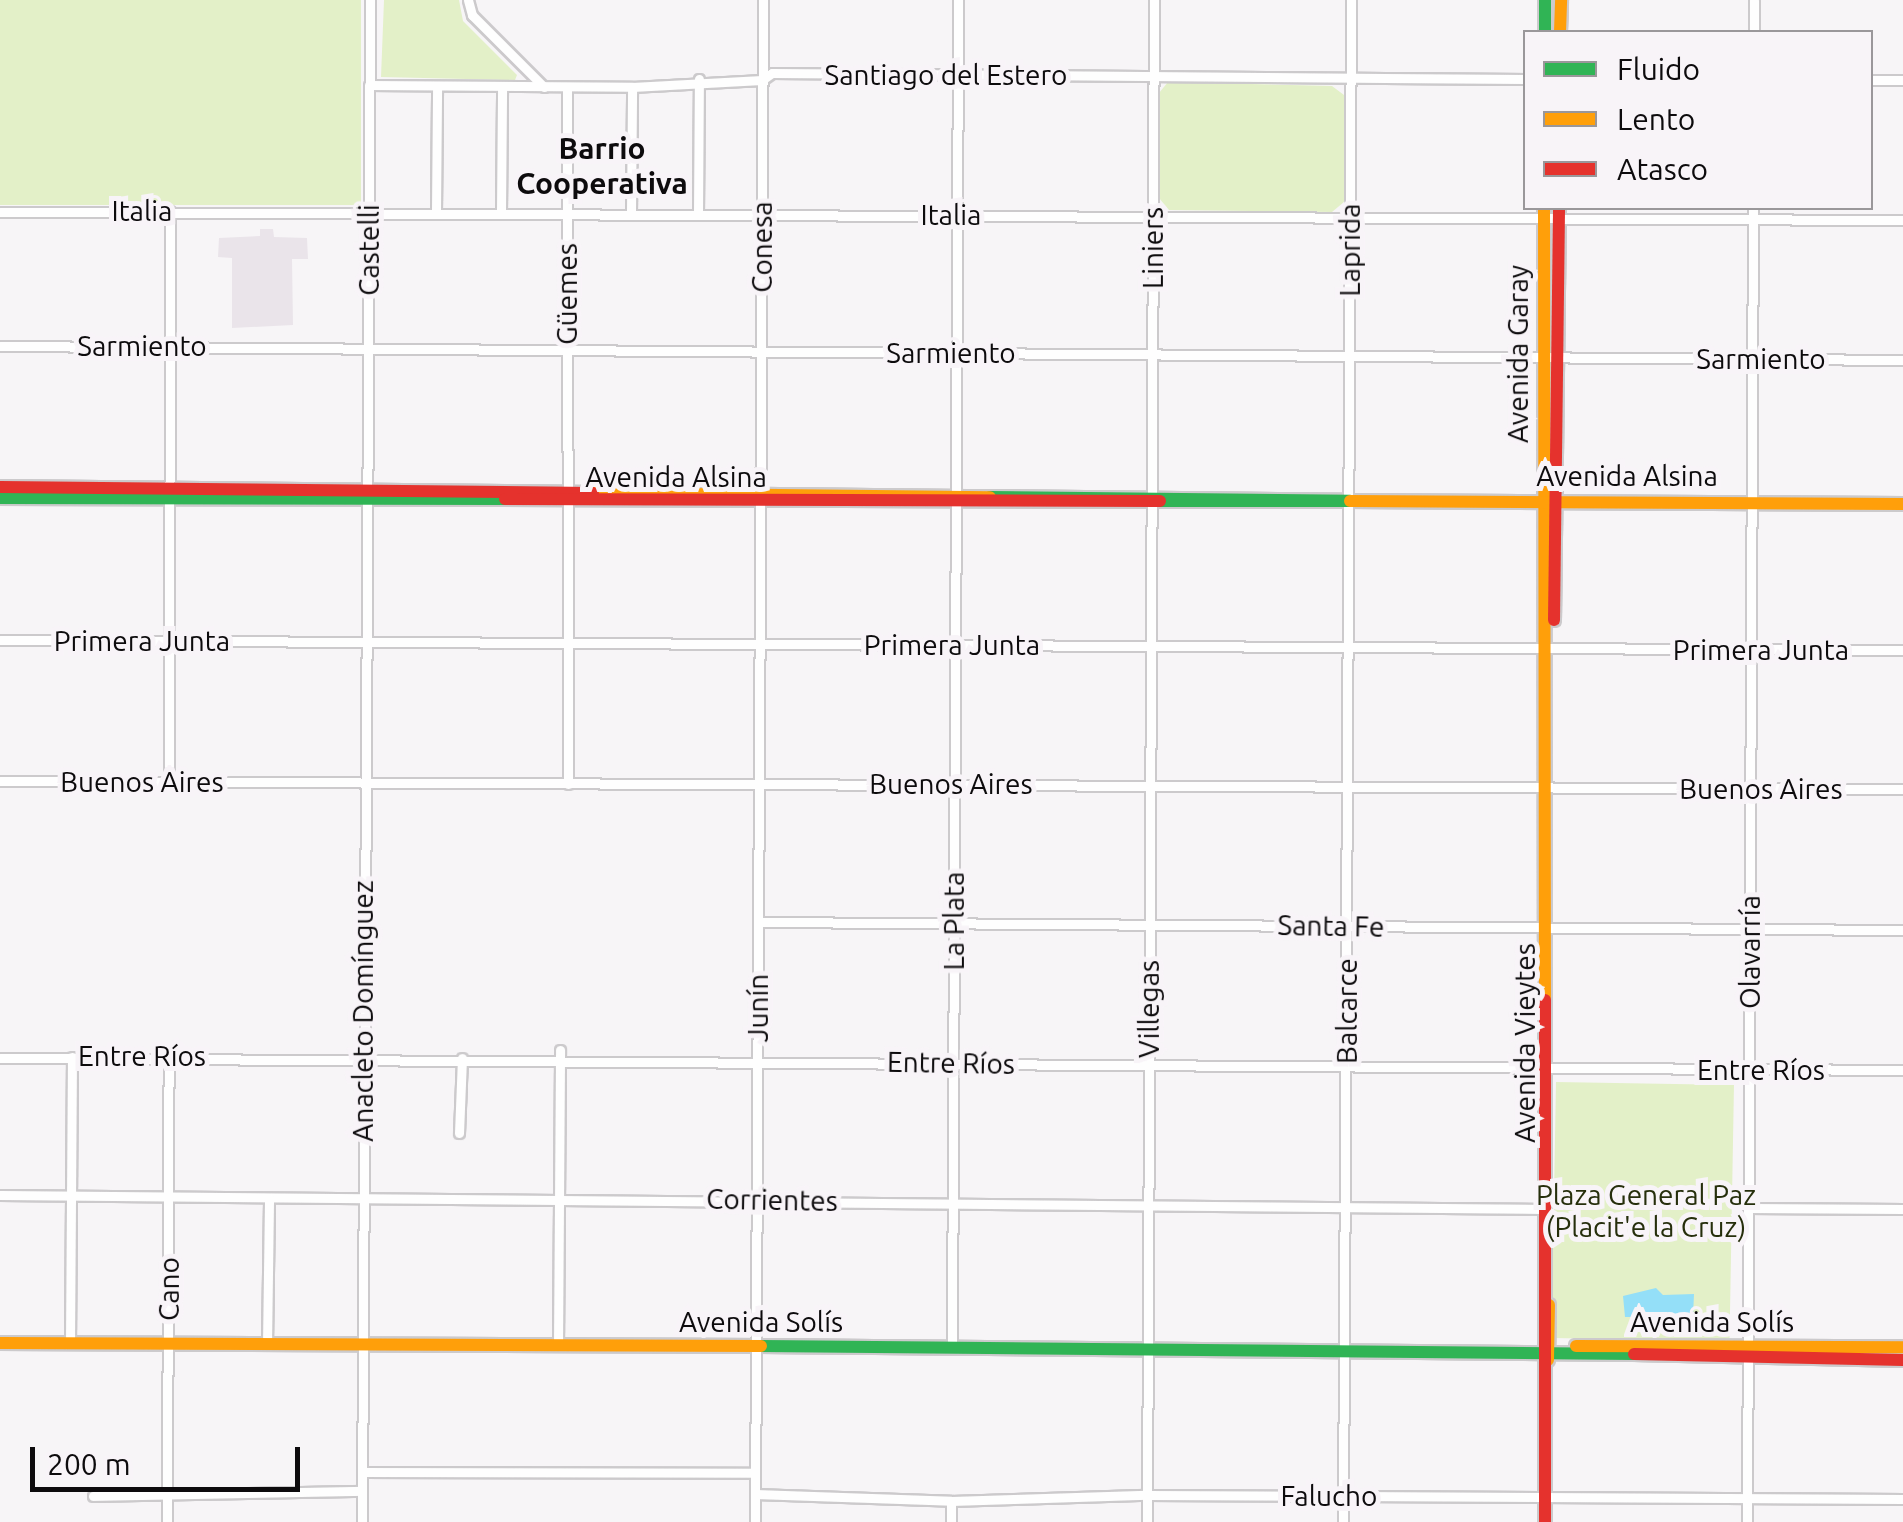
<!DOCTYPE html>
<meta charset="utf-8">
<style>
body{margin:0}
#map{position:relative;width:1903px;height:1522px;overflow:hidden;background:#f7f5f7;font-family:Ubuntu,sans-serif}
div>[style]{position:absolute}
.built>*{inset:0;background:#eae4ea}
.green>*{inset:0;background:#e3f0c8;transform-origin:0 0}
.water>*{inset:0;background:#94dff8}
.roads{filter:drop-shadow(2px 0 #cccacc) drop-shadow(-2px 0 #cccacc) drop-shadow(0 2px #cccacc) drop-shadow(0 -2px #cccacc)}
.street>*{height:9px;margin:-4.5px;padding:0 4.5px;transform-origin:4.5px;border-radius:4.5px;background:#fefefe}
.fast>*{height:12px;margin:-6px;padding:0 6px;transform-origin:6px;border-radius:6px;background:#30b455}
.slow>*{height:12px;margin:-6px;padding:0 6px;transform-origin:6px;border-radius:6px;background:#ff9f0a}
.jam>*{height:12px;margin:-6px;padding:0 6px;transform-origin:6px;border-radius:6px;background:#e5322d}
span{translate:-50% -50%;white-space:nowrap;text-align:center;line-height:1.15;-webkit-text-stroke:10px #f8f4f8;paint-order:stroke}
.street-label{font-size:28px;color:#0d0b0d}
.park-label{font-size:28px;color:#262f0c}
.neighbourhood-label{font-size:30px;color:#0d0b0d;font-weight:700}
.legend{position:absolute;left:1523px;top:30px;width:350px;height:180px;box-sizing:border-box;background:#f8f4f8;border:2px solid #9a979a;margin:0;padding:12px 18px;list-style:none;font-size:30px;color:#0d0b0d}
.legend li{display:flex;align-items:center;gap:20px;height:50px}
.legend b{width:50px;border:2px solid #9a979a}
.scale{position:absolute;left:30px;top:1447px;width:270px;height:45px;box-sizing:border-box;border:5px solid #0d0b0d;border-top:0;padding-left:12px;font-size:30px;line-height:35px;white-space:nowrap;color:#0d0b0d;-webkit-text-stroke:8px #f8f4f8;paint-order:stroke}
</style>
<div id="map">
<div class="built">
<div style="clip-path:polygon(260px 229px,273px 229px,274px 237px,307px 238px,308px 259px,292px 259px,293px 325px,232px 328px,232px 258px,218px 257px,219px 238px,260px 236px)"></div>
</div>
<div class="green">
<div style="left:0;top:0;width:361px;height:205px"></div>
<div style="clip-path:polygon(384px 0,459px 0,463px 21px,517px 75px,515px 80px,381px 77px)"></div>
<div style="clip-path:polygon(1168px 82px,1332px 86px,1344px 95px,1344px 202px,1332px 212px,1169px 210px,1159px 198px,1159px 93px)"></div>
<div style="left:1556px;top:1082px;width:178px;height:256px;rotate:1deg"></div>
</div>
<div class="water">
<div style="clip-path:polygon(1656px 1288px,1663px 1295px,1694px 1294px,1693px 1317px,1625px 1317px,1623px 1296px)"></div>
</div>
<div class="roads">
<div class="street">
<div style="left:468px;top:0;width:16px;rotate:75deg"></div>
<div style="left:472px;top:15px;width:102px;rotate:45deg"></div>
<div style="left:1754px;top:32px;width:32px;rotate:-90deg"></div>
<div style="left:1870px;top:80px;width:33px"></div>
<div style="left:369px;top:85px;width:263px;rotate:0.4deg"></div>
<div style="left:632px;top:87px;width:130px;rotate:-3.1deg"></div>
<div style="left:762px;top:80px;width:12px;rotate:-35deg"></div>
<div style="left:772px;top:73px;width:754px;rotate:0.46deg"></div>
<div style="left:567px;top:87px;width:697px;rotate:89.92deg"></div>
<div style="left:0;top:212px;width:1903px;rotate:0.24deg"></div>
<div style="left:436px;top:212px;width:126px;rotate:-89.5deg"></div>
<div style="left:501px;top:212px;width:126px;rotate:-89.5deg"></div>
<div style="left:631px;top:213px;width:126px;rotate:-89.5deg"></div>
<div style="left:698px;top:213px;width:134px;rotate:-89.6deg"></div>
<div style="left:0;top:346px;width:1903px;rotate:0.42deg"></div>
<div style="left:0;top:640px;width:1903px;rotate:0.3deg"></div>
<div style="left:0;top:781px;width:1903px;rotate:0.24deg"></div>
<div style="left:169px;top:781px;width:570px;rotate:-89.9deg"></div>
<div style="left:759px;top:922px;width:1144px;rotate:0.4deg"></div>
<div style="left:0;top:1058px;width:1903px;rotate:0.36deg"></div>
<div style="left:459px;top:1133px;width:75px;rotate:-87.7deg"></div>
<div style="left:0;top:1195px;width:1543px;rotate:0.52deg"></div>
<div style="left:1749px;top:1208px;width:154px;rotate:0.4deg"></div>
<div style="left:70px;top:1344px;width:287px;rotate:-89.6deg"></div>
<div style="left:267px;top:1345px;width:146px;rotate:-89.2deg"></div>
<div style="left:558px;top:1346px;width:296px;rotate:-89.6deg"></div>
<div style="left:952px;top:1347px;width:1347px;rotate:-89.74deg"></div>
<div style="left:362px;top:1472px;width:393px;rotate:0.1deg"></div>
<div style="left:755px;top:1494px;width:196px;rotate:2deg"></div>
<div style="left:951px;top:1501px;width:196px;rotate:-1.8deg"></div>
<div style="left:1147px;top:1495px;width:756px;rotate:0.3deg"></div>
<div style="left:93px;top:1496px;width:269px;rotate:-1.1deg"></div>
<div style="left:167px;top:1522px;width:467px;rotate:-89.8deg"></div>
<div style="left:362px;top:1522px;width:1522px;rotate:-89.7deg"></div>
<div style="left:755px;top:1522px;width:1522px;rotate:-89.7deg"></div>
<div style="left:951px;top:1522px;width:21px;rotate:-90deg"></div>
<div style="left:1147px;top:1522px;width:1522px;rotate:-89.74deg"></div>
<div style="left:1343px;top:1522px;width:1522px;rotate:-89.7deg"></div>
<div style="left:1747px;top:1522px;width:1314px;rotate:-89.74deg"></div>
</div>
<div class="fast">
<div style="left:1545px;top:0;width:32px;rotate:90deg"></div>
<div style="left:990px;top:497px;width:360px;rotate:0.6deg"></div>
<div style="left:1350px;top:501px;width:190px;rotate:180deg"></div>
<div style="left:0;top:498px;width:505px;rotate:0.11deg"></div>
<div style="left:761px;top:1346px;width:873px;rotate:0.53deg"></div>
</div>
<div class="slow">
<div style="left:1560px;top:32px;width:32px;rotate:-88deg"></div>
<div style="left:1544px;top:208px;width:792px;rotate:89.93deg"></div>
<div style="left:593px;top:493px;width:397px;rotate:0.6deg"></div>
<div style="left:1350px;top:501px;width:553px;rotate:0.31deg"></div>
<div style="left:0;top:1343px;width:761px;rotate:0.23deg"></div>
<div style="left:1576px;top:1346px;width:327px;rotate:0.2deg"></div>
<div style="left:1548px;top:1360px;width:55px;rotate:-89deg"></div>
</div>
<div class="jam">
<div style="left:0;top:487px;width:593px;rotate:0.58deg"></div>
<div style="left:505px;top:499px;width:655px;rotate:0.17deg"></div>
<div style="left:1554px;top:620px;width:412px;rotate:-89.3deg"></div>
<div style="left:1545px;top:1000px;width:522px;rotate:90deg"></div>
<div style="left:1634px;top:1354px;width:269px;rotate:1.3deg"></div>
</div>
</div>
<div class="street-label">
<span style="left:946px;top:75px">Santiago del Estero</span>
<span style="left:142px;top:211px">Italia</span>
<span style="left:951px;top:215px">Italia</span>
<span style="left:762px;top:247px;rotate:-90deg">Conesa</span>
<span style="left:1153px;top:248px;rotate:-90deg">Liniers</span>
<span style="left:369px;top:250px;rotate:-90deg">Castelli</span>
<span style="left:1350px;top:250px;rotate:-90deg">Laprida</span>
<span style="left:567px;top:294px;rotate:-90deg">Güemes</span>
<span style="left:142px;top:346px">Sarmiento</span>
<span style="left:951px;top:353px">Sarmiento</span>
<span style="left:1518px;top:354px;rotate:-90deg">Avenida Garay</span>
<span style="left:1761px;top:359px">Sarmiento</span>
<span style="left:1627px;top:476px">Avenida Alsina</span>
<span style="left:676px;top:477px">Avenida Alsina</span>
<span style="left:142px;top:641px">Primera Junta</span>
<span style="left:952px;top:645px">Primera Junta</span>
<span style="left:1761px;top:650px">Primera Junta</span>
<span style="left:142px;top:782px">Buenos Aires</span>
<span style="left:951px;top:784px">Buenos Aires</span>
<span style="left:1761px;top:789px">Buenos Aires</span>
<span style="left:954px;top:921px;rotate:-90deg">La Plata</span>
<span style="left:1331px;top:926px;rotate:1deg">Santa Fe</span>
<span style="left:1750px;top:952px;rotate:-90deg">Olavarría</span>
<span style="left:758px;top:1008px;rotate:-90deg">Junín</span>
<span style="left:1149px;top:1009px;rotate:-90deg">Villegas</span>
<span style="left:363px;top:1011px;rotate:-90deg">Anacleto Domínguez</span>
<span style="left:1347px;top:1011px;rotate:-90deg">Balcarce</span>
<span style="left:1525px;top:1043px;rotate:-90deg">Avenida Vieytes</span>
<span style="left:142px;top:1056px">Entre Ríos</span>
<span style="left:951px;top:1063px;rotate:1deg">Entre Ríos</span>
<span style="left:1761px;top:1070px">Entre Ríos</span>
<span style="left:772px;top:1200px;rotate:1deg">Corrientes</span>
<span style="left:169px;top:1289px;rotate:-90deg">Cano</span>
<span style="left:761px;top:1322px">Avenida Solís</span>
<span style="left:1712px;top:1322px">Avenida Solís</span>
<span style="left:1329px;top:1496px">Falucho</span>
</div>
<div class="park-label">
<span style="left:1646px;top:1211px">Plaza General Paz<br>(Placit'e la Cruz)</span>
</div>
<div class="neighbourhood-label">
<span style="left:602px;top:165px">Barrio<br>Cooperativa</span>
</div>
<ul class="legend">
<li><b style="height:12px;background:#30b455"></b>Fluido</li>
<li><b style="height:12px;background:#ff9f0a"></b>Lento</li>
<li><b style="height:12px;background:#e5322d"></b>Atasco</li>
</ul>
<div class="scale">200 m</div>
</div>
